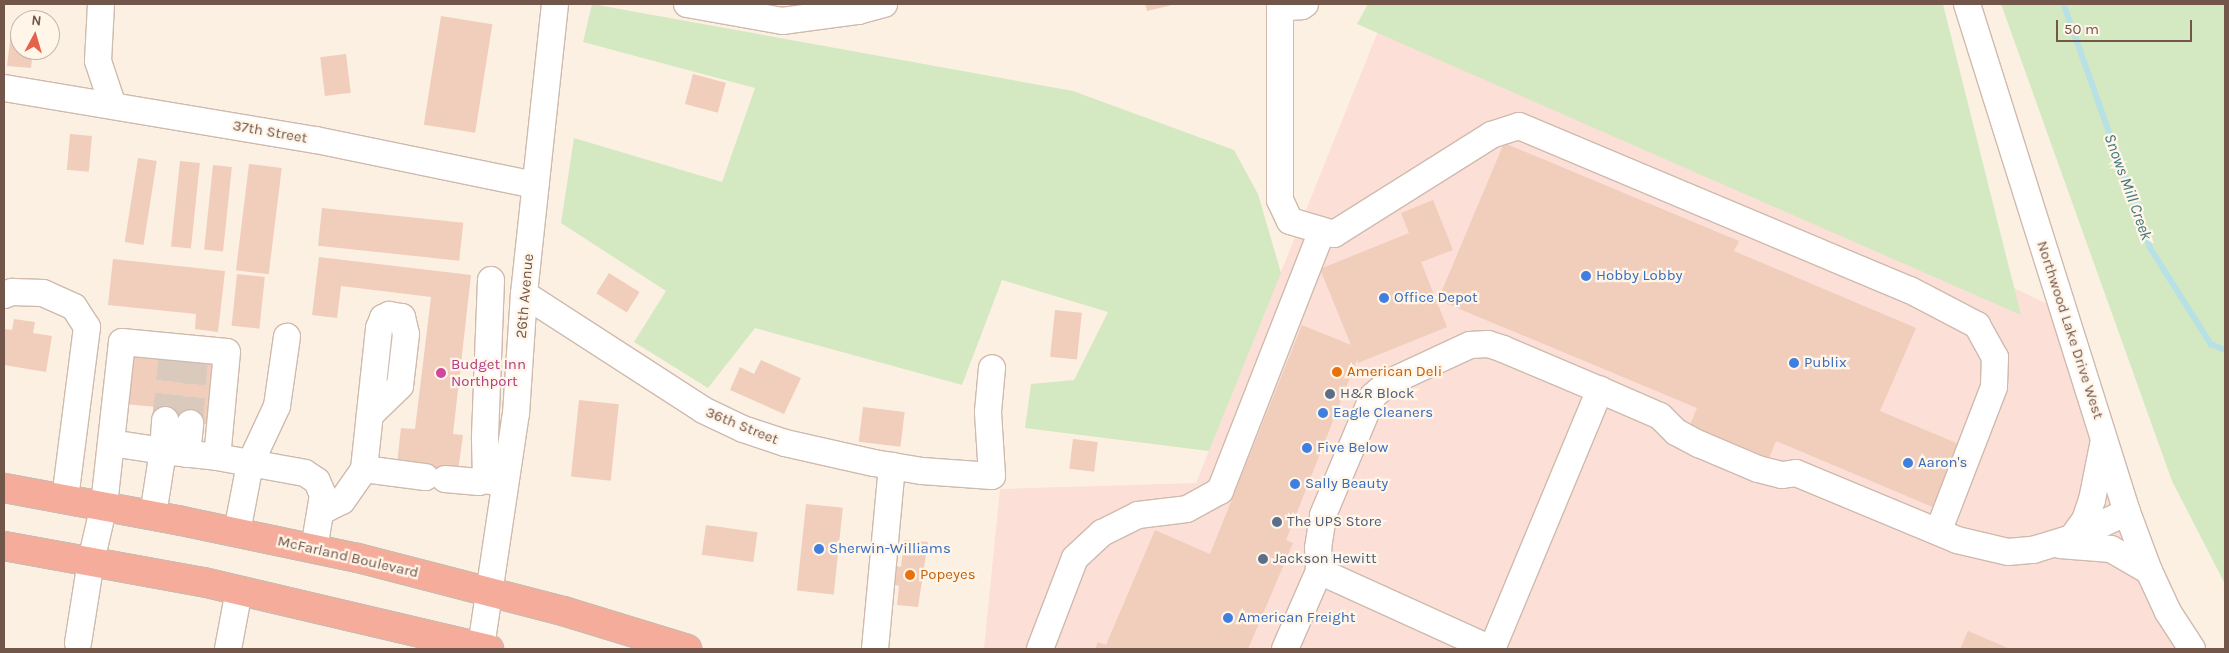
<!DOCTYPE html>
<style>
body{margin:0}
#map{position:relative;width:2229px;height:653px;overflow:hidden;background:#fcf0e3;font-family:Karla,sans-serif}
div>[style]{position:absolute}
.commercial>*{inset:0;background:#fcdfd7}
.green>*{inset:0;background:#d4e9c2}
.stream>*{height:5.5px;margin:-2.75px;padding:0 2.75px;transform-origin:2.75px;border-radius:2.75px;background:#b8e1e5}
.building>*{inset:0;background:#f1cdbb;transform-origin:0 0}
.minor-tunnel>*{height:26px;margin-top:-13px;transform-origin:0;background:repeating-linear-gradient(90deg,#dacabd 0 26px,transparent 0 39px)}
.roads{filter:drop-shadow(1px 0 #cfbaad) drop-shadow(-1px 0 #cfbaad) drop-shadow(0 1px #cfbaad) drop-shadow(0 -1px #cfbaad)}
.minor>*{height:26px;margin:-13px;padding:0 13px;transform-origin:13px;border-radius:13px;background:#fff}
.highway>*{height:28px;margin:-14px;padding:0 14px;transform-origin:14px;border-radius:14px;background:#f5ac9b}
.dots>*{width:14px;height:14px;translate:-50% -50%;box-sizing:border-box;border:2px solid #fff5e9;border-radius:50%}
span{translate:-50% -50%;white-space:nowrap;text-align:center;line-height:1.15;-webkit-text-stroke:4.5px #fff5e9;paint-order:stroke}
.street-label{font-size:15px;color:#73564a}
.shop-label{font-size:15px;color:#366cbe}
.left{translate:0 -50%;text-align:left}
.hotel-label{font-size:15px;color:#b23c85}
.food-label{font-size:15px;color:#c56008}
.service-label{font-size:15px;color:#4e5e75}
.water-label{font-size:16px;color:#41797f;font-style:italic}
.frame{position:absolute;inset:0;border:5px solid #73564a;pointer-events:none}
.north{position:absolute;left:10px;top:10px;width:50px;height:50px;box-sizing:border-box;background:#fff5e9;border:1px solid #c7b5a9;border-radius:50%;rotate:6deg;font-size:14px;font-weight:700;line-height:20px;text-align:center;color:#73564a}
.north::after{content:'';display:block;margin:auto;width:18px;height:22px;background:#e4624a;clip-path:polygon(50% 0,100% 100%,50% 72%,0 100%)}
.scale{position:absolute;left:2056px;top:20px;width:136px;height:22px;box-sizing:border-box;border:2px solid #73564a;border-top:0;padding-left:6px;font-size:15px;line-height:18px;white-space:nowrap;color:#73564a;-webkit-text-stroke:4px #fff5e9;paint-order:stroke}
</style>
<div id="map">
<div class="commercial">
<div style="clip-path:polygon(1389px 4px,1399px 4px,2050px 305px,2192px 649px,984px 649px,1000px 489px,1196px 483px)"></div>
</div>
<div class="green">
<div style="clip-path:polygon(592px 4px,1073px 91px,1234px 150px,1258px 194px,1281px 273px,1209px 451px,1025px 428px,1031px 384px,1074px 380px,1108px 312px,1002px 280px,962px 385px,755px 328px,708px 388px,634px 342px,666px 291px,561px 223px,574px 138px,722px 182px,755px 88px,583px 42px)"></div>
<div style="clip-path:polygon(1368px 4px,1943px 4px,2021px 315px,1357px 24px)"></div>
<div style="clip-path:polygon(2001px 4px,2225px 4px,2225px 584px,2172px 481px)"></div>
</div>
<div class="stream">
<div style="left:2064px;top:4px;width:258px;rotate:70.5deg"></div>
<div style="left:2150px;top:247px;width:115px;rotate:57.8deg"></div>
<div style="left:2211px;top:344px;width:15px;rotate:23deg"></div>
</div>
<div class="building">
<div style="clip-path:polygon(1145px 4px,1176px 4px,1147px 11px)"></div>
<div style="left:441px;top:16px;width:52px;height:110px;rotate:9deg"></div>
<div style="clip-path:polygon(11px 32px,20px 33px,20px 50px,33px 50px,31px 68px,7px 66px)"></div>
<div style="left:346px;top:54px;width:39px;height:26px;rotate:83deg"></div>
<div style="left:693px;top:74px;width:34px;height:31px;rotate:15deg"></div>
<div style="left:70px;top:134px;width:22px;height:36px;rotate:5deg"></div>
<div style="clip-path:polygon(1504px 143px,1739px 241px,1734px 251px,1916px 328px,1880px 411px,1961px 445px,1935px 508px,1776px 441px,1769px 458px,1690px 425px,1697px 408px,1438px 300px)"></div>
<div style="left:138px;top:158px;width:19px;height:85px;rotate:9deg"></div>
<div style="left:180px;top:161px;width:20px;height:86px;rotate:6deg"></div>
<div style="left:249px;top:164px;width:33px;height:107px;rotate:7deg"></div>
<div style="left:213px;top:165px;width:19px;height:85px;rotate:6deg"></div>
<div style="clip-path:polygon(1433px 200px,1453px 250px,1421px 262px,1447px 327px,1358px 363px,1357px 360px,1286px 540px,1293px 543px,1248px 649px,1095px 649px,1098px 642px,1106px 645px,1155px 530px,1210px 554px,1302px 325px,1351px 345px,1320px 269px,1409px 233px,1401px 213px)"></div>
<div style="left:322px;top:208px;width:142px;height:38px;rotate:6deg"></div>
<div style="clip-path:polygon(319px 257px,471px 275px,453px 434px,463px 435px,458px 471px,444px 490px,424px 487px,397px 463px,401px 428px,415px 429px,431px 297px,341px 286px,337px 318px,312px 315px)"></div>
<div style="clip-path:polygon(113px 259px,225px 271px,218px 332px,195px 329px,196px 314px,108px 305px)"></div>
<div style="left:609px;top:273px;width:36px;height:24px;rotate:32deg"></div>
<div style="left:237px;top:274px;width:28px;height:52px;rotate:6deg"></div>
<div style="left:1055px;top:310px;width:27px;height:47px;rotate:6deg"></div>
<div style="clip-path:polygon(14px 319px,35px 322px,33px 333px,52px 336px,46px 372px,4px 365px,4px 329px,12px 330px)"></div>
<div style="clip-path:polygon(130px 351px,221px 361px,214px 425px,155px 419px,156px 407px,125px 404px)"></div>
<div style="clip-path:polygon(761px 360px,801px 378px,784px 414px,730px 390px,740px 367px,754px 374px)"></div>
<div style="left:579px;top:400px;width:40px;height:77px;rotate:6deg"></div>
<div style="left:863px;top:407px;width:42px;height:35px;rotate:7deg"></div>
<div style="left:1073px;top:439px;width:25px;height:30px;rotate:7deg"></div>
<div style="left:806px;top:504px;width:37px;height:87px;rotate:6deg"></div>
<div style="left:706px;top:525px;width:52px;height:30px;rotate:8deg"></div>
<div style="clip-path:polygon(904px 540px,928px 542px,918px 607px,897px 605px,899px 586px,895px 585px,897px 566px,901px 567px)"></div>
<div style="clip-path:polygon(1968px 631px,2010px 649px,1960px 649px)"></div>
</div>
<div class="minor-tunnel">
<div style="left:165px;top:420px;width:65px;rotate:-83.9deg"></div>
<div style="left:190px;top:423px;width:65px;rotate:-85.6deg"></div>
</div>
<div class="roads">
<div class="minor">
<div style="left:101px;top:4px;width:57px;rotate:93deg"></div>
<div style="left:98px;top:61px;width:47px;rotate:71.6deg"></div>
<div style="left:687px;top:4px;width:97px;rotate:10.1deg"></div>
<div style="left:782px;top:21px;width:77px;rotate:-7.5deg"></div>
<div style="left:858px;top:11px;width:17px;rotate:-156deg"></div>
<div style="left:857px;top:4px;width:7px;rotate:82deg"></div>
<div style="left:858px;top:11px;width:27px;rotate:-15deg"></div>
<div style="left:1305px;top:4px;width:4px;rotate:146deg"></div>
<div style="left:1302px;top:6px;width:22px;rotate:175deg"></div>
<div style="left:1280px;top:8px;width:192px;rotate:90deg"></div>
<div style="left:1280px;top:200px;width:23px;rotate:65deg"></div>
<div style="left:1290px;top:221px;width:46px;rotate:16.5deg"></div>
<div style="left:1334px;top:234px;width:186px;rotate:-32.2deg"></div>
<div style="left:1491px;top:135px;width:29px;rotate:-18deg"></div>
<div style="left:1519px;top:126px;width:424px;rotate:22.8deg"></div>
<div style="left:1910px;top:290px;width:76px;rotate:27.6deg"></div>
<div style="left:1977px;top:325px;width:37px;rotate:61deg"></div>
<div style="left:1995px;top:357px;width:30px;rotate:92deg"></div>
<div style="left:1994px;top:387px;width:155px;rotate:111.1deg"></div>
<div style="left:1967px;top:4px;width:533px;rotate:72.52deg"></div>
<div style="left:2127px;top:512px;width:63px;rotate:69.6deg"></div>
<div style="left:2149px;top:571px;width:45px;rotate:65.1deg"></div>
<div style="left:2168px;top:612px;width:44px;rotate:57deg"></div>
<div style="left:4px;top:88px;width:316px;rotate:9.5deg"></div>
<div style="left:316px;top:140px;width:224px;rotate:11.6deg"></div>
<div style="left:491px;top:280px;width:159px;rotate:92.2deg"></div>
<div style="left:485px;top:439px;width:41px;rotate:88.6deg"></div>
<div style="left:486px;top:480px;width:19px;rotate:12deg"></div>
<div style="left:524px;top:294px;width:213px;rotate:32.9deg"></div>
<div style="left:703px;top:410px;width:44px;rotate:25.4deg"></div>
<div style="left:743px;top:429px;width:44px;rotate:18.4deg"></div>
<div style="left:785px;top:443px;width:91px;rotate:12.7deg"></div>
<div style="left:874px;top:463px;width:49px;rotate:9.5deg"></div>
<div style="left:922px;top:471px;width:70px;rotate:4.1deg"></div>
<div style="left:992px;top:476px;width:64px;rotate:-93.6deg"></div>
<div style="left:988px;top:412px;width:44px;rotate:-84.8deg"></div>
<div style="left:4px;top:295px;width:9px;rotate:-21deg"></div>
<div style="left:12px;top:292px;width:31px;rotate:2deg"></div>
<div style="left:43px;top:293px;width:34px;rotate:24deg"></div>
<div style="left:74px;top:307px;width:24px;rotate:57deg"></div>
<div style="left:87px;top:327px;width:172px;rotate:97.3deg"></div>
<div style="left:111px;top:443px;width:53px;rotate:8.7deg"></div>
<div style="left:163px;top:451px;width:31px;rotate:-86deg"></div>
<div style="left:187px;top:454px;width:31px;rotate:-84deg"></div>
<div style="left:364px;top:469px;width:62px;rotate:7.5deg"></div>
<div style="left:445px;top:479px;width:34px;rotate:5deg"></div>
<div style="left:479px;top:482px;width:7px;rotate:-16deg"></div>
<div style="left:322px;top:511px;width:22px;rotate:-27deg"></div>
<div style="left:342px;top:501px;width:39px;rotate:-55deg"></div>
<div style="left:364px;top:469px;width:142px;rotate:-83.9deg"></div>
<div style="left:379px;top:328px;width:11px;rotate:-68deg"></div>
<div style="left:383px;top:318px;width:7px;rotate:-27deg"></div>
<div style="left:389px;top:315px;width:13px;rotate:9deg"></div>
<div style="left:402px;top:317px;width:17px;rotate:77deg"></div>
<div style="left:406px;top:334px;width:52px;rotate:96.6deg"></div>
<div style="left:400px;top:386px;width:42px;rotate:136deg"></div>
<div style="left:153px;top:515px;width:65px;rotate:-81.1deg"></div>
<div style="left:163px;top:451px;width:54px;rotate:6.3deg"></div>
<div style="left:217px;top:457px;width:89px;rotate:10.3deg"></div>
<div style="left:305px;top:473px;width:14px;rotate:34deg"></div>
<div style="left:317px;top:481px;width:15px;rotate:67deg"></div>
<div style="left:323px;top:495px;width:55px;rotate:99.5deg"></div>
<div style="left:237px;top:532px;width:69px;rotate:-79.2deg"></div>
<div style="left:250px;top:464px;width:64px;rotate:-65deg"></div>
<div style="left:277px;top:406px;width:70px;rotate:-81.8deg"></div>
<div style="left:2072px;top:538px;width:22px;rotate:-54deg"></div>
<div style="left:2085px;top:520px;width:21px;rotate:-71deg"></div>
<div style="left:2092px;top:500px;width:61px;rotate:-78.7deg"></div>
<div style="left:2060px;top:545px;width:51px;rotate:4.5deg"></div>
<div style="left:2111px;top:549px;width:44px;rotate:30.1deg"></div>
<div style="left:1319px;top:571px;width:189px;rotate:24.4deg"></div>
<div style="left:78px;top:643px;width:83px;rotate:-81deg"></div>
<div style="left:91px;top:561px;width:57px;rotate:-76.9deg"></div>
<div style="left:104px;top:505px;width:164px;rotate:-83.7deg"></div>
<div style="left:122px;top:342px;width:105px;rotate:5.4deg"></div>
<div style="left:227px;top:352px;width:105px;rotate:95.4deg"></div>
<div style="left:481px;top:647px;width:236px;rotate:-81.5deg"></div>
<div style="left:516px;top:414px;width:120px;rotate:-86.2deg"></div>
<div style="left:524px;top:294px;width:292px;rotate:-83.9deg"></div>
<div style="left:228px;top:649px;width:60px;rotate:-79.4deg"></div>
<div style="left:875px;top:649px;width:184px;rotate:-84.7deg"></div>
<div style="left:1040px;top:649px;width:97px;rotate:-69deg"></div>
<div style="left:1075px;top:558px;width:37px;rotate:-43deg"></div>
<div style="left:1102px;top:533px;width:40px;rotate:-26.6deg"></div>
<div style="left:1138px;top:515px;width:49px;rotate:-7deg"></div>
<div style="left:1187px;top:509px;width:38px;rotate:-29deg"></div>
<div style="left:1220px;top:491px;width:279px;rotate:-68.6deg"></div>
<div style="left:1285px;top:649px;width:85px;rotate:-66.4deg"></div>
<div style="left:1319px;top:571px;width:23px;rotate:-92deg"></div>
<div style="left:1318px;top:548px;width:33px;rotate:-81deg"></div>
<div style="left:1323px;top:515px;width:129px;rotate:-67.2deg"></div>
<div style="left:1373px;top:396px;width:20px;rotate:-41deg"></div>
<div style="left:1388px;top:383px;width:90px;rotate:-24.9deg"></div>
<div style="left:1470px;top:345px;width:18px;rotate:-3deg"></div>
<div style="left:1488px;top:344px;width:16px;rotate:18deg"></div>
<div style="left:1503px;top:349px;width:105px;rotate:22.9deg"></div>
<div style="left:1492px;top:649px;width:281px;rotate:-67.4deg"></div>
<div style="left:1600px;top:390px;width:65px;rotate:23.4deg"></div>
<div style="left:1660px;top:416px;width:23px;rotate:45deg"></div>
<div style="left:1676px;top:432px;width:26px;rotate:28deg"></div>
<div style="left:1699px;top:444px;width:64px;rotate:23deg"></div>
<div style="left:1758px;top:469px;width:25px;rotate:14deg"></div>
<div style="left:1782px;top:475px;width:14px;rotate:-8deg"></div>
<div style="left:1796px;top:473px;width:174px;rotate:22.6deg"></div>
<div style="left:1957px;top:540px;width:52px;rotate:13.2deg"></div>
<div style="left:2008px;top:552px;width:25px;rotate:-5deg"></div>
<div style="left:2033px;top:550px;width:41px;rotate:-17.1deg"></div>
<div style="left:2072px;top:538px;width:61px;rotate:-25.3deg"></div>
</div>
<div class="highway">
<div style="left:4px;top:488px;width:176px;rotate:10.5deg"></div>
<div style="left:177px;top:520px;width:185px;rotate:11.9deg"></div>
<div style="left:358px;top:558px;width:212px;rotate:14.5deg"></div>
<div style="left:563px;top:611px;width:130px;rotate:17deg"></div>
<div style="left:4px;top:546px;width:202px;rotate:10.3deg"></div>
<div style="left:203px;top:582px;width:294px;rotate:13.2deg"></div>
</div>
</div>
<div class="dots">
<div style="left:1586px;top:276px;background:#3f7fe0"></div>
<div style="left:1384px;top:298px;background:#3f7fe0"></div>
<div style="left:1794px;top:363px;background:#3f7fe0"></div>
<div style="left:1337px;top:372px;background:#e8710a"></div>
<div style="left:441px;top:373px;background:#d1479c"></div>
<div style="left:1330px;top:394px;background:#5c6f8a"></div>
<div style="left:1323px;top:413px;background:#3f7fe0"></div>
<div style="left:1307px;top:448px;background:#3f7fe0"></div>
<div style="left:1908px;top:463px;background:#3f7fe0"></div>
<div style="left:1295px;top:484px;background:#3f7fe0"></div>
<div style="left:1277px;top:522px;background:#5c6f8a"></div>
<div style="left:819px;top:549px;background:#3f7fe0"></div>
<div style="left:1263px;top:559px;background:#5c6f8a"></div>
<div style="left:910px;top:575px;background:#e8710a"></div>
<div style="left:1228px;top:618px;background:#3f7fe0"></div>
</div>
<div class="street-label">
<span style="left:270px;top:132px;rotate:10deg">37th Street</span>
<span style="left:525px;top:296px;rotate:-85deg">26th Avenue</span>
<span style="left:2070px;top:330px;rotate:72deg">Northwood Lake Drive West</span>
<span style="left:742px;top:426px;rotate:22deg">36th Street</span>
<span style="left:348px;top:557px;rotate:13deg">McFarland Boulevard</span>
</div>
<div class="shop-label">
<span class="left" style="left:1596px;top:276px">Hobby Lobby</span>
<span class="left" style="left:1394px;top:298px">Office Depot</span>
<span class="left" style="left:1804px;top:363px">Publix</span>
<span class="left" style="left:1333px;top:413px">Eagle Cleaners</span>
<span class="left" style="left:1317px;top:448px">Five Below</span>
<span class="left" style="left:1918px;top:463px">Aaron's</span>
<span class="left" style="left:1305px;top:484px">Sally Beauty</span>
<span class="left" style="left:829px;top:549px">Sherwin-Williams</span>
<span class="left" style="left:1238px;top:618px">American Freight</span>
</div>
<div class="hotel-label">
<span class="left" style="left:451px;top:373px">Budget Inn<br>Northport</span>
</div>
<div class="food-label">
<span class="left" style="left:1347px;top:372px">American Deli</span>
<span class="left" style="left:920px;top:575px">Popeyes</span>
</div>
<div class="service-label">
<span class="left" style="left:1340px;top:394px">H&amp;R Block</span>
<span class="left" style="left:1287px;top:522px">The UPS Store</span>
<span class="left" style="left:1273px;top:559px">Jackson Hewitt</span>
</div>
<div class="water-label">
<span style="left:2128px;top:187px;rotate:70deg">Snows Mill Creek</span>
</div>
<div class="frame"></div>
<div class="north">N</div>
<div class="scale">50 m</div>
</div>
